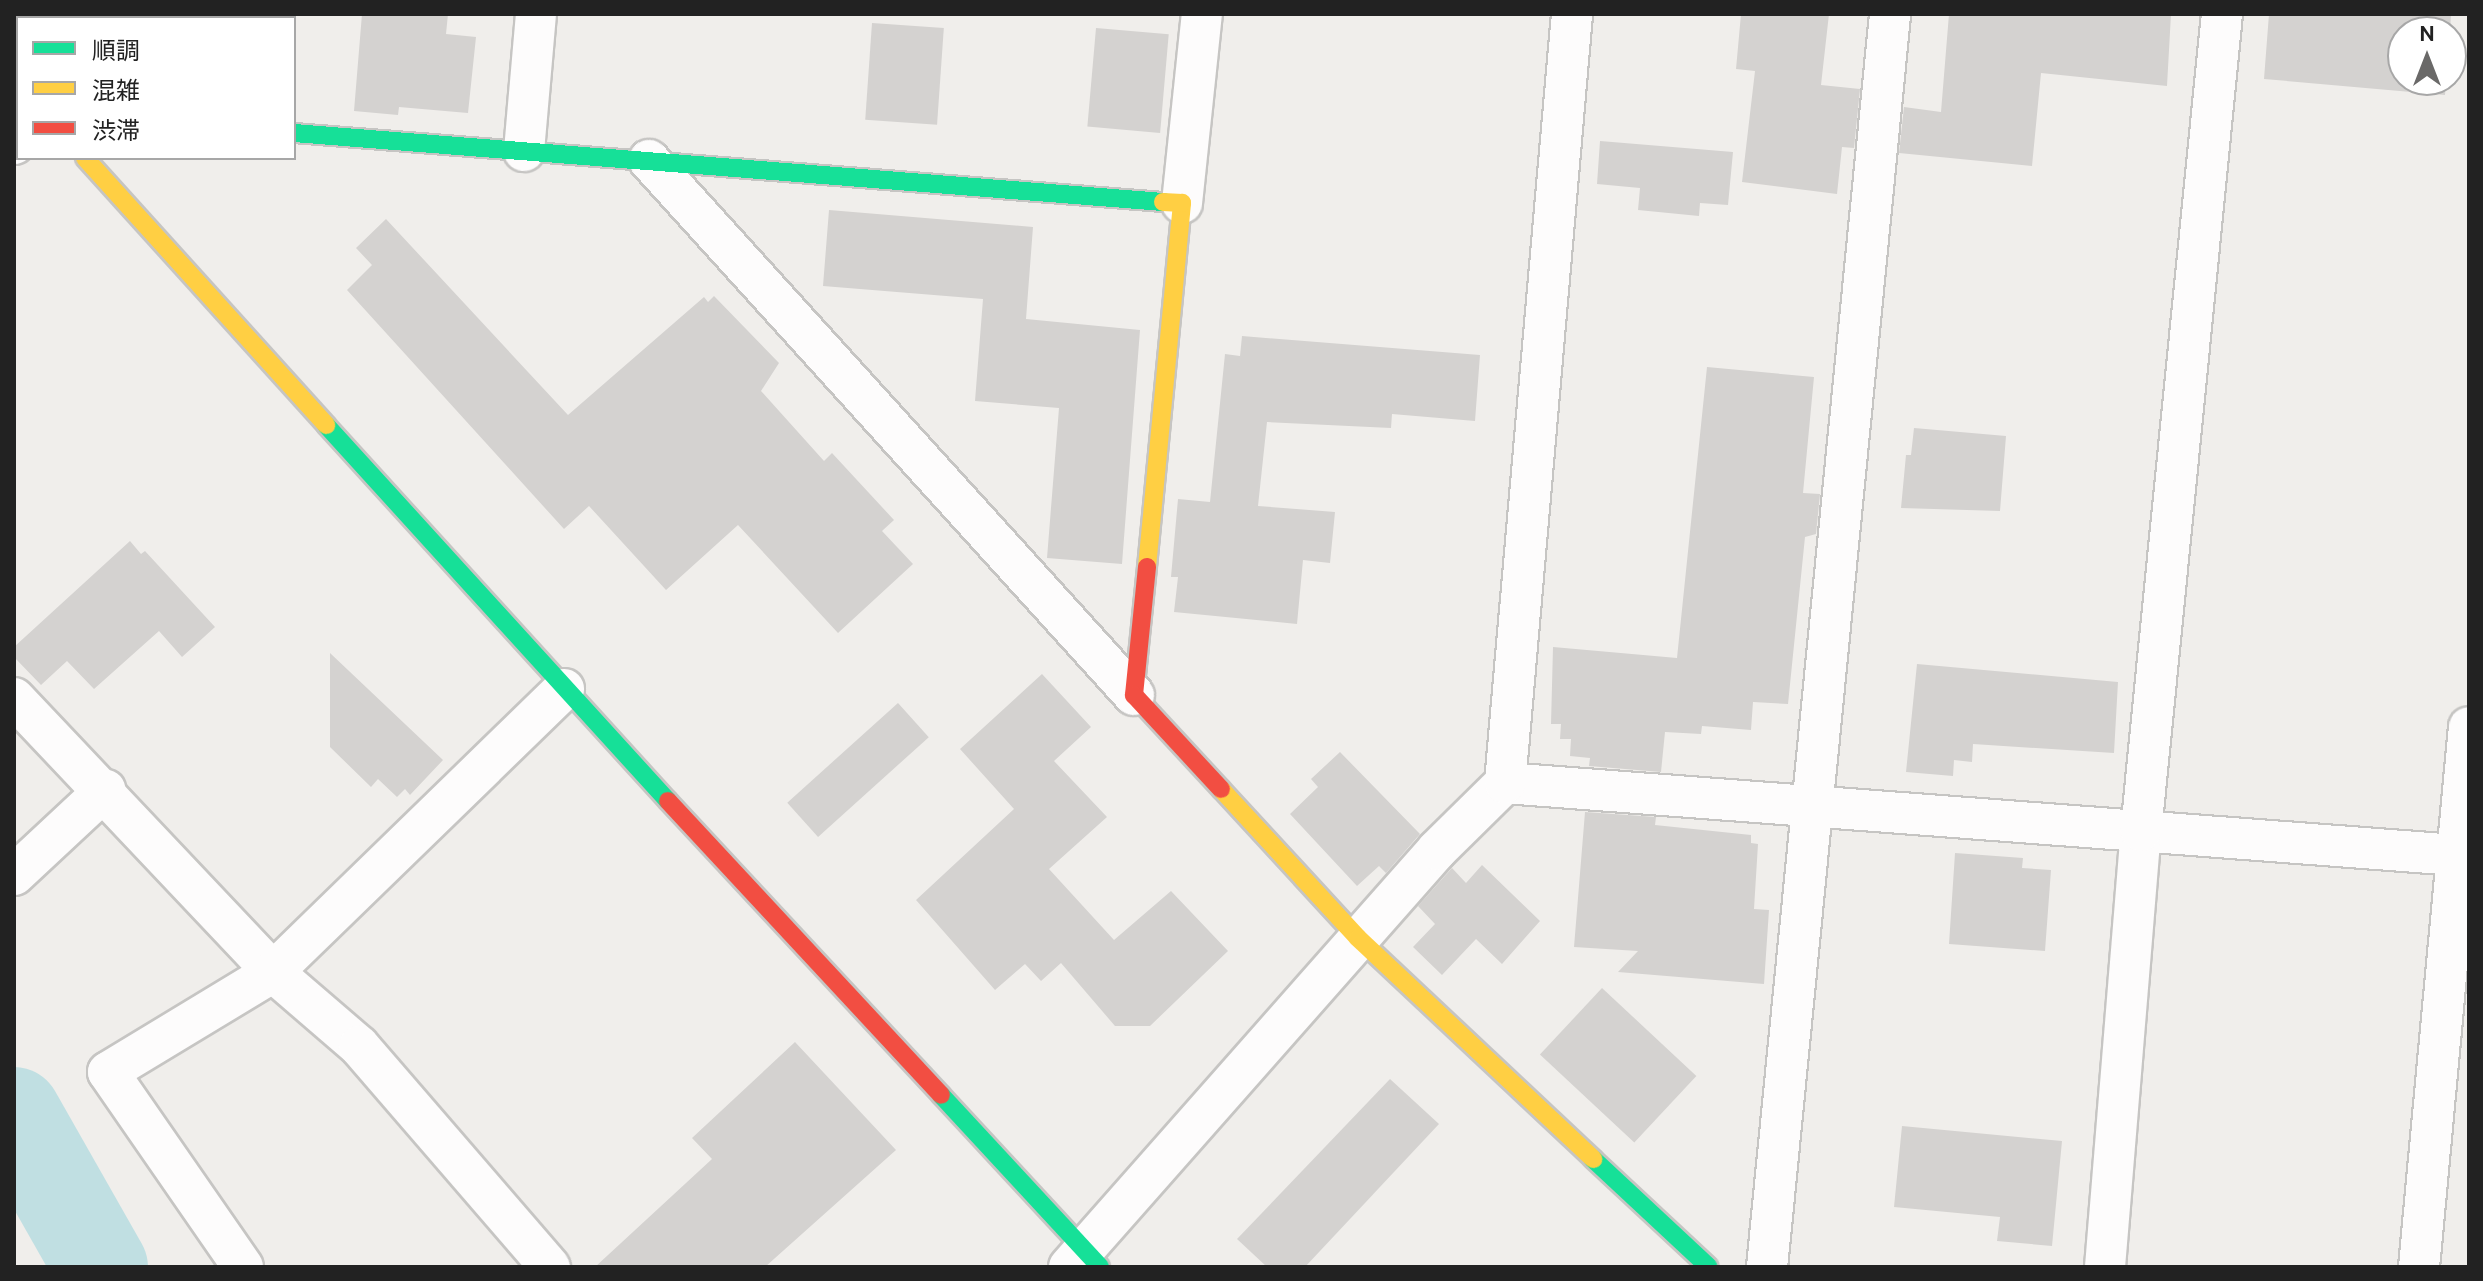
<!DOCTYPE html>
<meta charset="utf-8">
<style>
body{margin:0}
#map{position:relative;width:2483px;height:1281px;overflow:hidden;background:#f0eeeb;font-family:Cabin,"Noto Sans JP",sans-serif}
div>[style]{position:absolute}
.river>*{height:94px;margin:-47px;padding:0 47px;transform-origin:47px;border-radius:47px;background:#c0dfe2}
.building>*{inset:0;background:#d4d2d0;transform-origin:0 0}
.roads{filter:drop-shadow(2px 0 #c6c5c3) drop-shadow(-2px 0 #c6c5c3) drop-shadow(0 2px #c6c5c3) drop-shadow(0 -2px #c6c5c3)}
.street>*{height:40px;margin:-20px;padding:0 20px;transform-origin:20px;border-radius:20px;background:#fdfcfc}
.fast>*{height:18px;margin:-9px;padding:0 9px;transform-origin:9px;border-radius:9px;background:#16e098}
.slow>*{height:18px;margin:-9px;padding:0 9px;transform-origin:9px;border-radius:9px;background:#ffcf43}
.jam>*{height:18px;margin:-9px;padding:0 9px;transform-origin:9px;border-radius:9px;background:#f24e42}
span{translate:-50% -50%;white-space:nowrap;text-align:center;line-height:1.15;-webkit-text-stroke:8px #fff;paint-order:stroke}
.frame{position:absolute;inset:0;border:16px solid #222;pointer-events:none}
.legend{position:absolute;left:16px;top:16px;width:280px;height:144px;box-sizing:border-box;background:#fff;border:2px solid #a7a7a7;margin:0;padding:10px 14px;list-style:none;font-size:24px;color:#222}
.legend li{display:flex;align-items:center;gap:16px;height:40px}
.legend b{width:40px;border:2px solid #a7a7a7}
.north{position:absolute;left:2387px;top:16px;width:80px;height:80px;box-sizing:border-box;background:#fff;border:2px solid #a7a7a7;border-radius:50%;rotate:0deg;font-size:22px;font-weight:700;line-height:32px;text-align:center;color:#222}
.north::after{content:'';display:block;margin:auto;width:28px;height:36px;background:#6a6968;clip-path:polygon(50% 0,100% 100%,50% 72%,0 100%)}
</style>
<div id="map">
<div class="river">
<div style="left:14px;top:1114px;width:176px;rotate:60.4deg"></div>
</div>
<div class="building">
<div style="clip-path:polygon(362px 14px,448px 14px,446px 34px,476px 37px,468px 113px,399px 107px,398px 115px,354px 111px)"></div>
<div style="clip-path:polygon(1741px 14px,1829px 14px,1821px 85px,1860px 89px,1854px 148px,1842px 147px,1837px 194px,1742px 182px,1755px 71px,1736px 69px)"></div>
<div style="clip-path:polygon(1949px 14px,2171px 14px,2167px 86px,2041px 73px,2032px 166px,1899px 153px,1904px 107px,1941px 112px)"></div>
<div style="clip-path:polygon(2269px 14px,2451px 14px,2450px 32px,2403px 32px,2403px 80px,2446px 80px,2445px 95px,2264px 79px)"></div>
<div style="left:872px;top:23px;width:72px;height:97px;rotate:4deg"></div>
<div style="left:1096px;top:28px;width:73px;height:99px;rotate:5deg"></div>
<div style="clip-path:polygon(1600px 141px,1733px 152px,1728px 205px,1700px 203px,1699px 216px,1638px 210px,1640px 188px,1597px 184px)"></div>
<div style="clip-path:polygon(829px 210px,1033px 227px,1026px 319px,1140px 330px,1122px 564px,1047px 558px,1059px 408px,975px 401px,983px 299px,823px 286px)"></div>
<div style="clip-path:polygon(386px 219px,568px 415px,704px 297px,708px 302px,714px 296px,779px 363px,761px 391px,824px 461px,832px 453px,894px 520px,882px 531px,913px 564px,838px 633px,738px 525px,666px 590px,589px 506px,564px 529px,347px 290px,372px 265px,356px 248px)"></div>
<div style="clip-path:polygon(1242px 336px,1480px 355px,1475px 421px,1392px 414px,1391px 428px,1267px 422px,1258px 506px,1335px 512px,1330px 563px,1303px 560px,1297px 624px,1174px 612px,1178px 577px,1171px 577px,1178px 499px,1210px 502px,1225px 354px,1240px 356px)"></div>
<div style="clip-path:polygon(1707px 367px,1814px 377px,1803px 493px,1820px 494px,1816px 534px,1805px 537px,1788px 704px,1753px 702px,1751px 730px,1702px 726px,1701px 734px,1665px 732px,1661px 772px,1589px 766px,1590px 758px,1570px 756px,1571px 739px,1560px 739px,1561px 724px,1551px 724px,1553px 647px,1677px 658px)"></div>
<div style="clip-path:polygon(1914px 428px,2006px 436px,2000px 511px,1901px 508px,1906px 455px,1911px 455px)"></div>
<div style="clip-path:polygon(130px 541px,141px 554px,145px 551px,215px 627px,182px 657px,159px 631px,94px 689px,67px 661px,41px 685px,14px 657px,14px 647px)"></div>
<div style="clip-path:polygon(330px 653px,443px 760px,410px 795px,405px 789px,397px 797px,378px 779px,371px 787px,330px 747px)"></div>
<div style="clip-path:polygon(1917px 664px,2118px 682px,2114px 753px,1973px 744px,1972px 762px,1954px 760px,1953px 776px,1906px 772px)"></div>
<div style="clip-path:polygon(1042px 674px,1091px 727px,1054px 761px,1107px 817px,1049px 869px,1114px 940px,1171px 891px,1228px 951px,1150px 1026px,1115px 1026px,1061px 963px,1041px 981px,1025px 964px,995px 990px,916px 900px,1014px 809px,960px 749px)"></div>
<div style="left:898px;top:703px;width:46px;height:149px;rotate:48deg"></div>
<div style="clip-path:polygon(1340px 752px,1420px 834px,1386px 873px,1379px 866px,1357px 886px,1290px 814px,1318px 787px,1311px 779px)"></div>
<div style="clip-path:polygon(1585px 812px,1656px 817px,1655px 825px,1751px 835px,1751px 843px,1758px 844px,1754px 909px,1769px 910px,1764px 984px,1618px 972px,1638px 951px,1574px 947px)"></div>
<div style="clip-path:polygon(1955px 853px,2023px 858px,2022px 868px,2051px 870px,2045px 951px,1949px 944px)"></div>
<div style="clip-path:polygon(1482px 865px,1540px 921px,1502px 964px,1476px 939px,1442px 975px,1413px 947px,1435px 924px,1418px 906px,1452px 868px,1466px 883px)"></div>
<div style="left:1602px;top:988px;width:129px;height:91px;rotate:43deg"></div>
<div style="clip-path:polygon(795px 1042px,896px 1150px,765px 1267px,595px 1267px,712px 1159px,692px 1138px)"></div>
<div style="clip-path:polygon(1390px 1079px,1439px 1124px,1305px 1267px,1267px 1267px,1237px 1239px)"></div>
<div style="clip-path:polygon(1902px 1126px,2062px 1141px,2052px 1246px,1997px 1241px,2000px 1217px,1894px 1207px)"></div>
</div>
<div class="roads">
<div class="street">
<div style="left:14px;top:144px;width:6px;rotate:-45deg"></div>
<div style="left:524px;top:151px;width:138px;rotate:-85deg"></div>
<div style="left:649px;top:160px;width:722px;rotate:47.81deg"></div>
<div style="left:1182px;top:203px;width:190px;rotate:-84deg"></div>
<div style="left:14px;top:698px;width:377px;rotate:46.6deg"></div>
<div style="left:273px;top:972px;width:113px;rotate:40.7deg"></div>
<div style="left:359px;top:1046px;width:292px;rotate:49.2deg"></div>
<div style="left:1505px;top:783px;width:967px;rotate:4.33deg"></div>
<div style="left:14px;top:875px;width:125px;rotate:-43deg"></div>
<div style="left:243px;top:1267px;width:237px;rotate:-124.7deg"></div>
<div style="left:108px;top:1072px;width:193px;rotate:-31.2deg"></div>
<div style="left:273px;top:972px;width:406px;rotate:-44.2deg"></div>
<div style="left:1069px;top:1267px;width:556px;rotate:-48.57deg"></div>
<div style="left:1437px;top:850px;width:95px;rotate:-44.6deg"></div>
<div style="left:1505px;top:783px;width:772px;rotate:-85.02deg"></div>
<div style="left:1767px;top:1267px;width:1259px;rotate:-84.39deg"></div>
<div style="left:2105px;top:1267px;width:437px;rotate:-85.3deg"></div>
<div style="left:2141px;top:831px;width:821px;rotate:-84.34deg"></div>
<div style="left:2419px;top:1267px;width:542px;rotate:-84.71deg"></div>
</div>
<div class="fast">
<div style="left:14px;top:79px;width:6px;rotate:51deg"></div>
<div style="left:294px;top:133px;width:872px;rotate:4.54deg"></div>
<div style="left:326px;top:425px;width:508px;rotate:47.71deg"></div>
<div style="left:941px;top:1095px;width:234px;rotate:47.2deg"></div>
<div style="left:1593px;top:1159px;width:158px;rotate:43deg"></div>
</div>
<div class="slow">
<div style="left:85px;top:158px;width:360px;rotate:47.9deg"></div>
<div style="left:1147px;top:567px;width:366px;rotate:-84.5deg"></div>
<div style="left:1182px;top:203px;width:19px;rotate:-177deg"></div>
<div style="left:1221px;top:789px;width:202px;rotate:47.4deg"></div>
<div style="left:1358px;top:938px;width:323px;rotate:43.2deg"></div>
</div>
<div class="jam">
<div style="left:1147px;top:567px;width:129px;rotate:95.8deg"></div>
<div style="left:1134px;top:695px;width:128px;rotate:47.2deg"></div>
<div style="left:668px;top:801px;width:401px;rotate:47.1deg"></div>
</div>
</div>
<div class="frame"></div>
<ul class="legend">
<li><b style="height:10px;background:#16e098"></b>順調</li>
<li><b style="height:10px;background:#ffcf43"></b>混雑</li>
<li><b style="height:10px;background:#f24e42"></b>渋滞</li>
</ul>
<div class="north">N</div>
</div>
